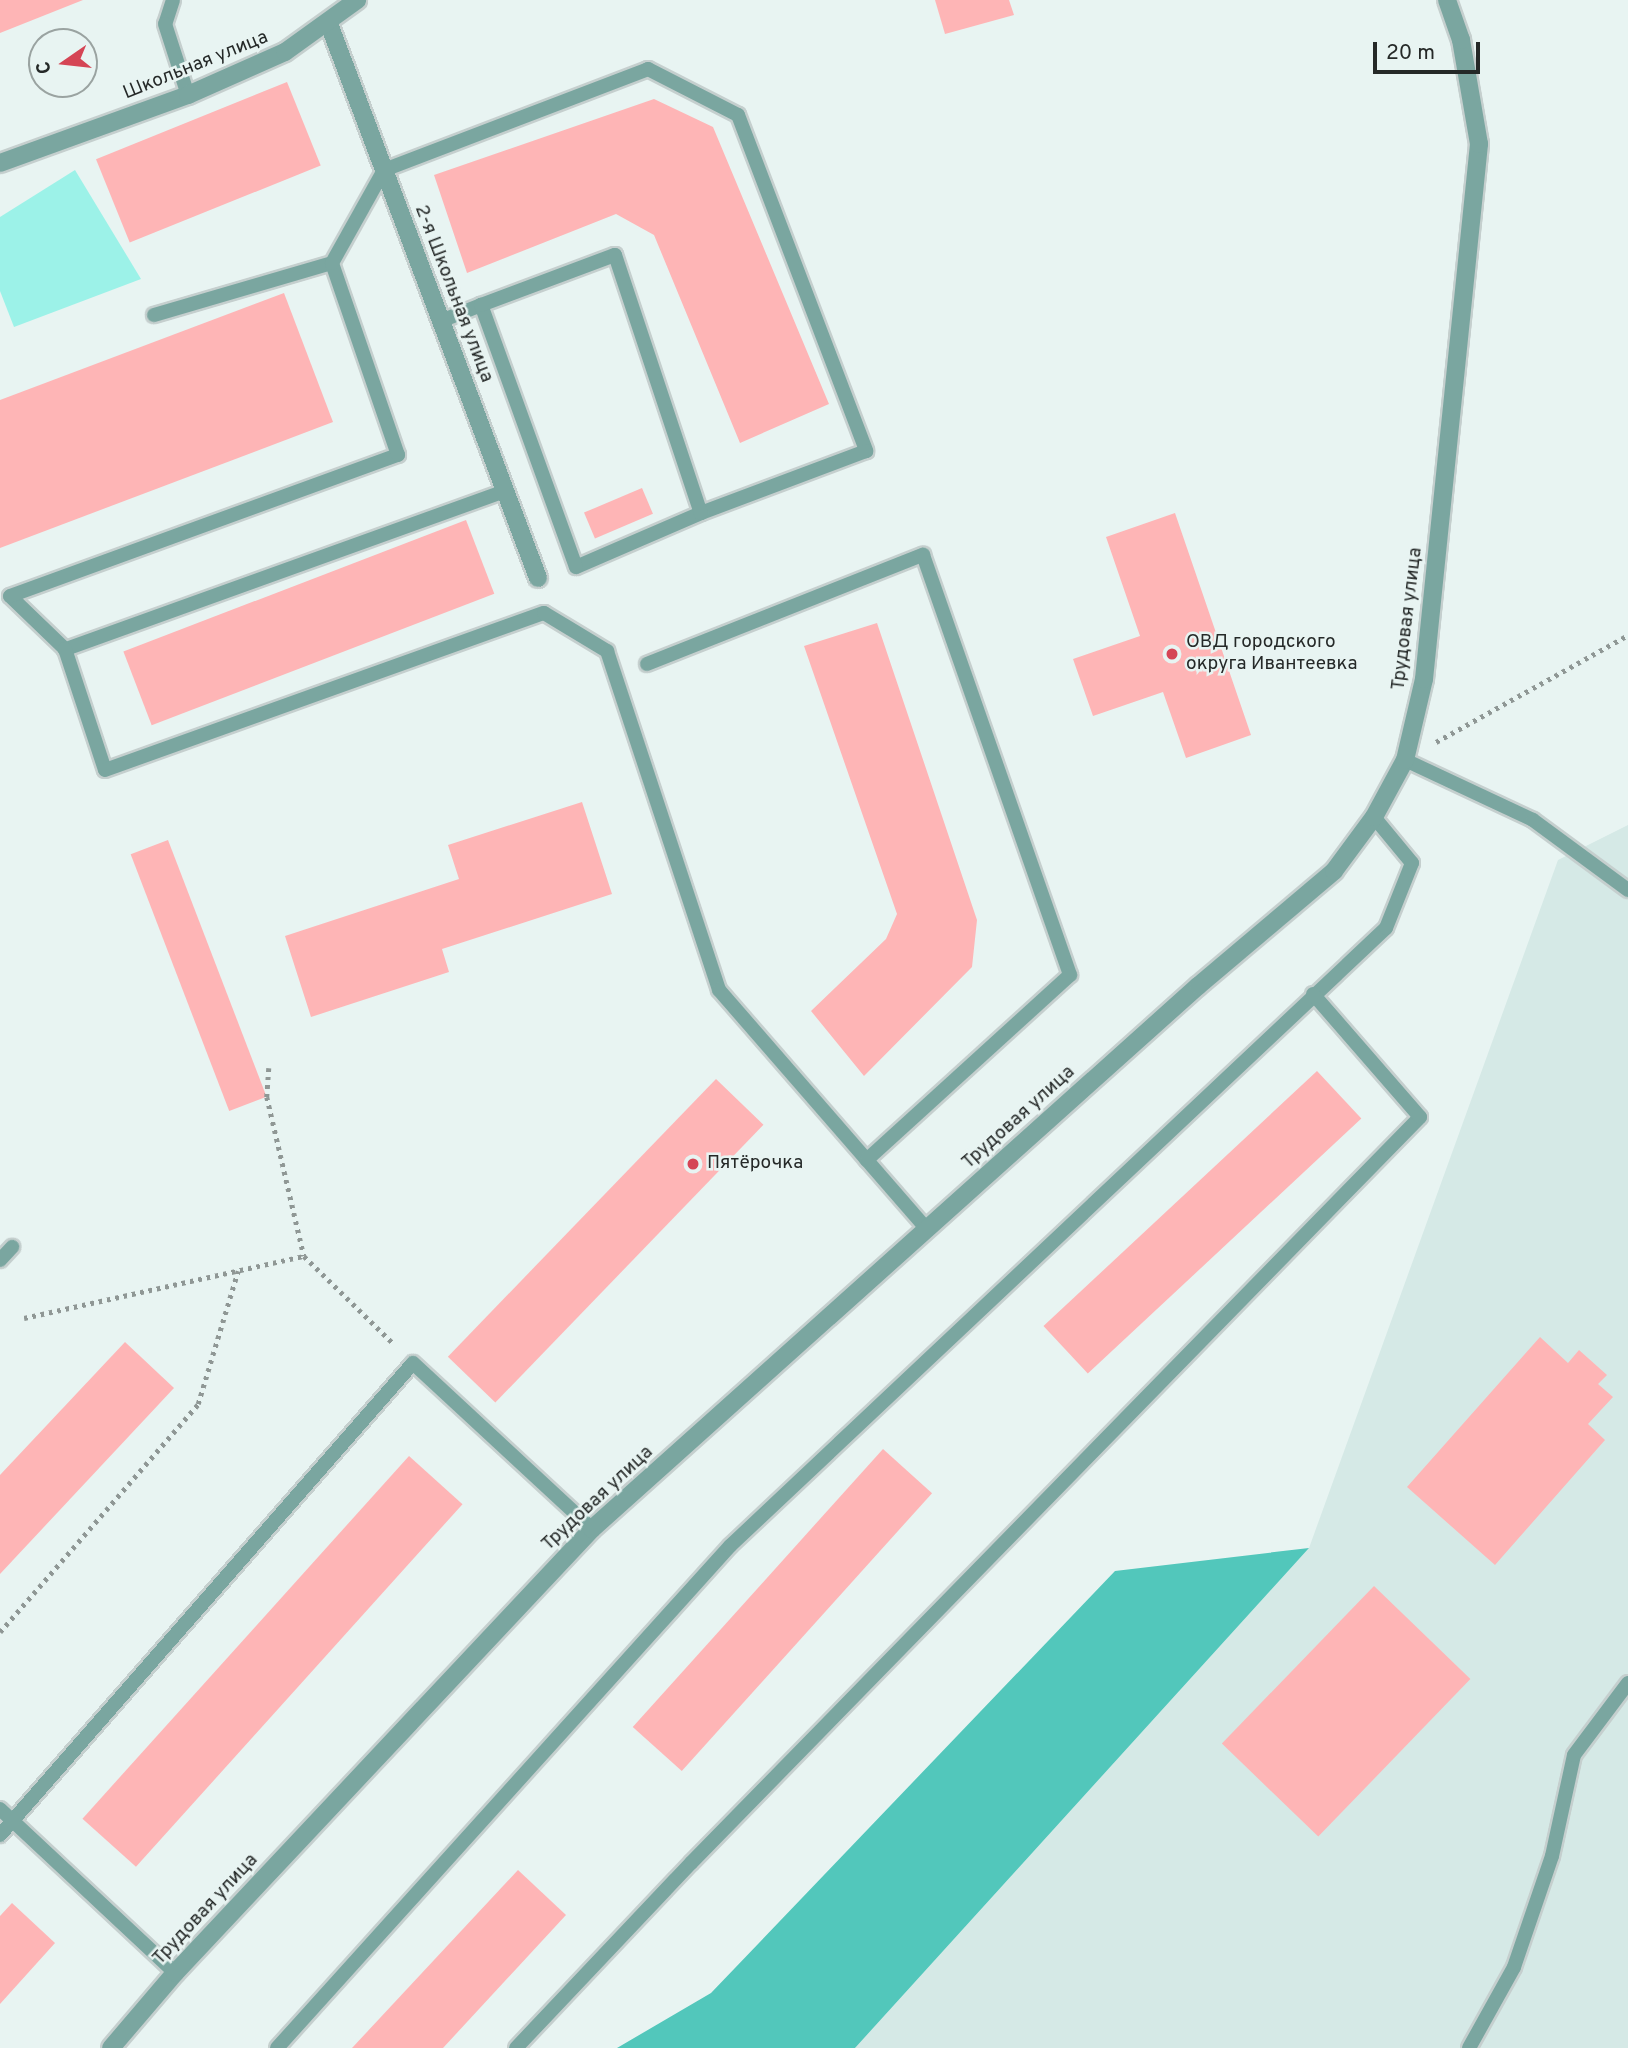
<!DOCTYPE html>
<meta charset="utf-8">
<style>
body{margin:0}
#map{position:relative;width:1628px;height:2048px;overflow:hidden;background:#e8f4f2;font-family:Overpass,sans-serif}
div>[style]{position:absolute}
.built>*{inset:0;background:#d5e9e6}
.green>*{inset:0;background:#9cf2e8}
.forest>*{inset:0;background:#52c7bb}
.building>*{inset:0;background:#feb5b6;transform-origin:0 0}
.path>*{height:4.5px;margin-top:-2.25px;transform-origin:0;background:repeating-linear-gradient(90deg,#8f9795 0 3.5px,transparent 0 8.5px)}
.roads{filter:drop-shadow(2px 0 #c5cfce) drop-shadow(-2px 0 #c5cfce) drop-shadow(0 2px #c5cfce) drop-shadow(0 -2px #c5cfce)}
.lane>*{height:14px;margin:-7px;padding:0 7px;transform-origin:7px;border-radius:7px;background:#7aa6a0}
.street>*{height:18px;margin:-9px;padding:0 9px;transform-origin:9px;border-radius:9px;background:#7aa6a0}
.dots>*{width:19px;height:19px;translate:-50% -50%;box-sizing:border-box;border:4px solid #e8f4f2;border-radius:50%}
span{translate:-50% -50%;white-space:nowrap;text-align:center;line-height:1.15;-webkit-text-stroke:5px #e8f4f2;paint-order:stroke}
.street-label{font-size:19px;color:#252928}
.poi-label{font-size:19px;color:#252928}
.left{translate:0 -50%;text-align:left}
.north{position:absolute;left:28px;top:28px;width:70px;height:70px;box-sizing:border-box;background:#e8f4f2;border:2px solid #9aa3a1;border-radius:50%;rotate:256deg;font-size:19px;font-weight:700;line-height:28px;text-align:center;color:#252928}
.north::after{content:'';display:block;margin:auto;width:24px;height:32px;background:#d54555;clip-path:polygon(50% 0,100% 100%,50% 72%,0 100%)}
.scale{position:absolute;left:1373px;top:42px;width:107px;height:32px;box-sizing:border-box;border:4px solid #252928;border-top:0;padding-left:9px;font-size:21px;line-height:24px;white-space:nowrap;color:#252928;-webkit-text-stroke:5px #e8f4f2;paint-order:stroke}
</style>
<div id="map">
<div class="built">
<div style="clip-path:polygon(1628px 825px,1628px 2048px,855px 2048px,1309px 1548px,1558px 860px)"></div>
</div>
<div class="green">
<div style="clip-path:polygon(75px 170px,141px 279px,14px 327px,0 291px,0 217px)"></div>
</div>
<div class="forest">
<div style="clip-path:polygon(1309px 1548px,855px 2048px,617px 2048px,711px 1993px,1115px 1571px)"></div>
</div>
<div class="building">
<div style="clip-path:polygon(0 0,83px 0,0 33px)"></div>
<div style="clip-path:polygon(935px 0,1009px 0,1014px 15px,945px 34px)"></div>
<div style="left:287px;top:82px;width:90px;height:206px;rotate:68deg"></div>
<div style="clip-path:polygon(654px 99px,713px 127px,829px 404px,740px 443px,654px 235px,616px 214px,467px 273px,434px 175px)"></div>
<div style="clip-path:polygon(284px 293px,333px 422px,0 548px,0 400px)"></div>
<div style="left:642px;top:488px;width:28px;height:63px;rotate:67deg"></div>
<div style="clip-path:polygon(1175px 513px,1251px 735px,1186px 758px,1163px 692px,1093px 716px,1073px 659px,1140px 636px,1106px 537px)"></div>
<div style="left:466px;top:520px;width:79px;height:367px;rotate:69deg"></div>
<div style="clip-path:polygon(877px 623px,977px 920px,972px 967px,864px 1076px,811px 1011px,886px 939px,897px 914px,804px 646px)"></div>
<div style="clip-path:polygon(582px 802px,612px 894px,442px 949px,449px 972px,311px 1017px,285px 936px,459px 879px,448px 845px)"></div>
<div style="left:168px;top:840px;width:275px;height:40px;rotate:69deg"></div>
<div style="left:1317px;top:1071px;width:65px;height:374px;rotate:47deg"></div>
<div style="left:716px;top:1079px;width:66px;height:386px;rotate:44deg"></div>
<div style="clip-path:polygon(1540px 1337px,1568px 1363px,1579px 1350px,1607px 1375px,1598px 1384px,1613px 1397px,1588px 1424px,1605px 1440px,1495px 1565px,1407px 1487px)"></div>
<div style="clip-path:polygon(125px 1342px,174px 1388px,0 1574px,0 1475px)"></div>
<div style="left:883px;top:1449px;width:66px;height:374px;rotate:42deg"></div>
<div style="left:409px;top:1456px;width:72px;height:488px;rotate:42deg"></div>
<div style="left:1374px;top:1586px;width:134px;height:219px;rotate:44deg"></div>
<div style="clip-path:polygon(518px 1870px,566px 1915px,443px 2048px,352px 2048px)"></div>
<div style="clip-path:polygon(12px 1903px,55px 1943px,0 2004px,0 1916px)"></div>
</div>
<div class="path">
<div style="left:1436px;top:742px;width:220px;rotate:-29.1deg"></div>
<div style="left:269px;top:1068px;width:29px;rotate:94deg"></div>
<div style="left:267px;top:1097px;width:163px;rotate:76.9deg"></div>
<div style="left:24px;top:1318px;width:287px;rotate:-12.5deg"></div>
<div style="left:304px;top:1256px;width:127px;rotate:44.4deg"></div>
<div style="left:0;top:1632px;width:302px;rotate:-49deg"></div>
<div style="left:198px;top:1404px;width:139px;rotate:-73.3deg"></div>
</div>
<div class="roads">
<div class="lane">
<div style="left:173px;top:0;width:25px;rotate:108deg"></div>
<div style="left:165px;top:24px;width:75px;rotate:72.1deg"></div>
<div style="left:154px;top:315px;width:185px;rotate:-16.3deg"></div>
<div style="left:441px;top:321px;width:43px;rotate:-21.8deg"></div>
<div style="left:505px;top:491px;width:468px;rotate:160.2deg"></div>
<div style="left:65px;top:649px;width:76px;rotate:-136.1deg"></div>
<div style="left:10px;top:596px;width:413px;rotate:-20deg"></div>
<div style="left:398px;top:455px;width:203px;rotate:-109deg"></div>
<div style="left:332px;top:263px;width:107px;rotate:-60.8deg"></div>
<div style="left:384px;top:170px;width:283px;rotate:-20.9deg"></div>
<div style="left:648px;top:69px;width:101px;rotate:27.1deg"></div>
<div style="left:738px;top:115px;width:360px;rotate:69.1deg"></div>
<div style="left:866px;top:451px;width:176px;rotate:159.4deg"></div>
<div style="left:701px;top:513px;width:136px;rotate:156.6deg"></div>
<div style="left:576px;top:567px;width:279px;rotate:-109.9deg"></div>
<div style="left:481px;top:305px;width:143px;rotate:-20.5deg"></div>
<div style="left:615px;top:255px;width:272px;rotate:71.6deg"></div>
<div style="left:65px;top:649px;width:127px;rotate:71.7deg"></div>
<div style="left:105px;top:770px;width:466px;rotate:-19.7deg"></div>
<div style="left:544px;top:613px;width:74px;rotate:31.1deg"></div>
<div style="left:607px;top:651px;width:357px;rotate:71.7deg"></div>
<div style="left:719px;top:990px;width:315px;rotate:49deg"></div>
<div style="left:647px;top:664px;width:297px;rotate:-21.6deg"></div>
<div style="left:923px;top:555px;width:445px;rotate:70.7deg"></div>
<div style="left:1070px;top:975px;width:275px;rotate:137.7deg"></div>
<div style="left:1405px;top:760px;width:141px;rotate:25.1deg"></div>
<div style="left:1533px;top:820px;width:118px;rotate:36.4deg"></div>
<div style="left:0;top:1260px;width:18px;rotate:-47deg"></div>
<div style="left:0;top:1809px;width:240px;rotate:43.1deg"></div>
<div style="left:0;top:1835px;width:627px;rotate:-48.81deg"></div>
<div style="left:413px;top:1363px;width:244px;rotate:42.8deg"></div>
<div style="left:277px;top:2048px;width:676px;rotate:-47.94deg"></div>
<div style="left:730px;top:1546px;width:901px;rotate:-43.29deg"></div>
<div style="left:1386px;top:928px;width:70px;rotate:-68.2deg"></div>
<div style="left:1412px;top:863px;width:60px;rotate:-129.6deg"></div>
<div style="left:516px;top:2048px;width:255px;rotate:-46.6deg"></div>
<div style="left:691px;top:1863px;width:1043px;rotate:-45.66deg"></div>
<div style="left:1420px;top:1117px;width:163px;rotate:-131deg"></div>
<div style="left:1469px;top:2048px;width:93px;rotate:-60.9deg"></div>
<div style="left:1514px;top:1967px;width:117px;rotate:-71.1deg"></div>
<div style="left:1552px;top:1856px;width:103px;rotate:-77.7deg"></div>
<div style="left:1574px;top:1755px;width:90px;rotate:-53.1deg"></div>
</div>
<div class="street">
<div style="left:329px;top:24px;width:592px;rotate:69.33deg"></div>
<div style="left:0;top:163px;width:200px;rotate:-19.9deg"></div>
<div style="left:188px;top:95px;width:106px;rotate:-23.9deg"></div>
<div style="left:285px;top:52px;width:89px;rotate:-35.8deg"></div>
<div style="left:111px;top:2048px;width:99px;rotate:-49.5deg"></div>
<div style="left:175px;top:1973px;width:609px;rotate:-46.8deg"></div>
<div style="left:592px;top:1529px;width:814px;rotate:-41.86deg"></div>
<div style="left:1198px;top:986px;width:178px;rotate:-40.2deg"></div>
<div style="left:1334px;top:871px;width:67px;rotate:-53.5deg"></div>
<div style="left:1374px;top:817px;width:65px;rotate:-61.5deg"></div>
<div style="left:1405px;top:760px;width:83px;rotate:-76.8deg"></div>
<div style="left:1424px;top:679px;width:538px;rotate:-84.13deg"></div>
<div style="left:1479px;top:144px;width:106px;rotate:-99.8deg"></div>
<div style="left:1461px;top:40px;width:42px;rotate:-109.3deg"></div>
</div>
</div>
<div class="dots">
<div style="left:1172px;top:654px;background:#d54555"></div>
<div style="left:693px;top:1164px;background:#d54555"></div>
</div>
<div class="street-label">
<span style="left:196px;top:66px;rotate:-22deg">Школьная улица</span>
<span style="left:453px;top:294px;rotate:69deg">2-я Школьная улица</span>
<span style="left:1408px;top:619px;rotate:-83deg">Трудовая улица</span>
<span style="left:1019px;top:1118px;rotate:-42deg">Трудовая улица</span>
<span style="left:598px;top:1499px;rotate:-43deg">Трудовая улица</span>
<span style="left:206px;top:1910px;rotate:-47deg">Трудовая улица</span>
</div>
<div class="poi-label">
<span class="left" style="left:1186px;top:654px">ОВД городского<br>округа Ивантеевка</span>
<span class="left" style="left:707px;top:1164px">Пятёрочка</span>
</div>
<div class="north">С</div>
<div class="scale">20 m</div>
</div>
